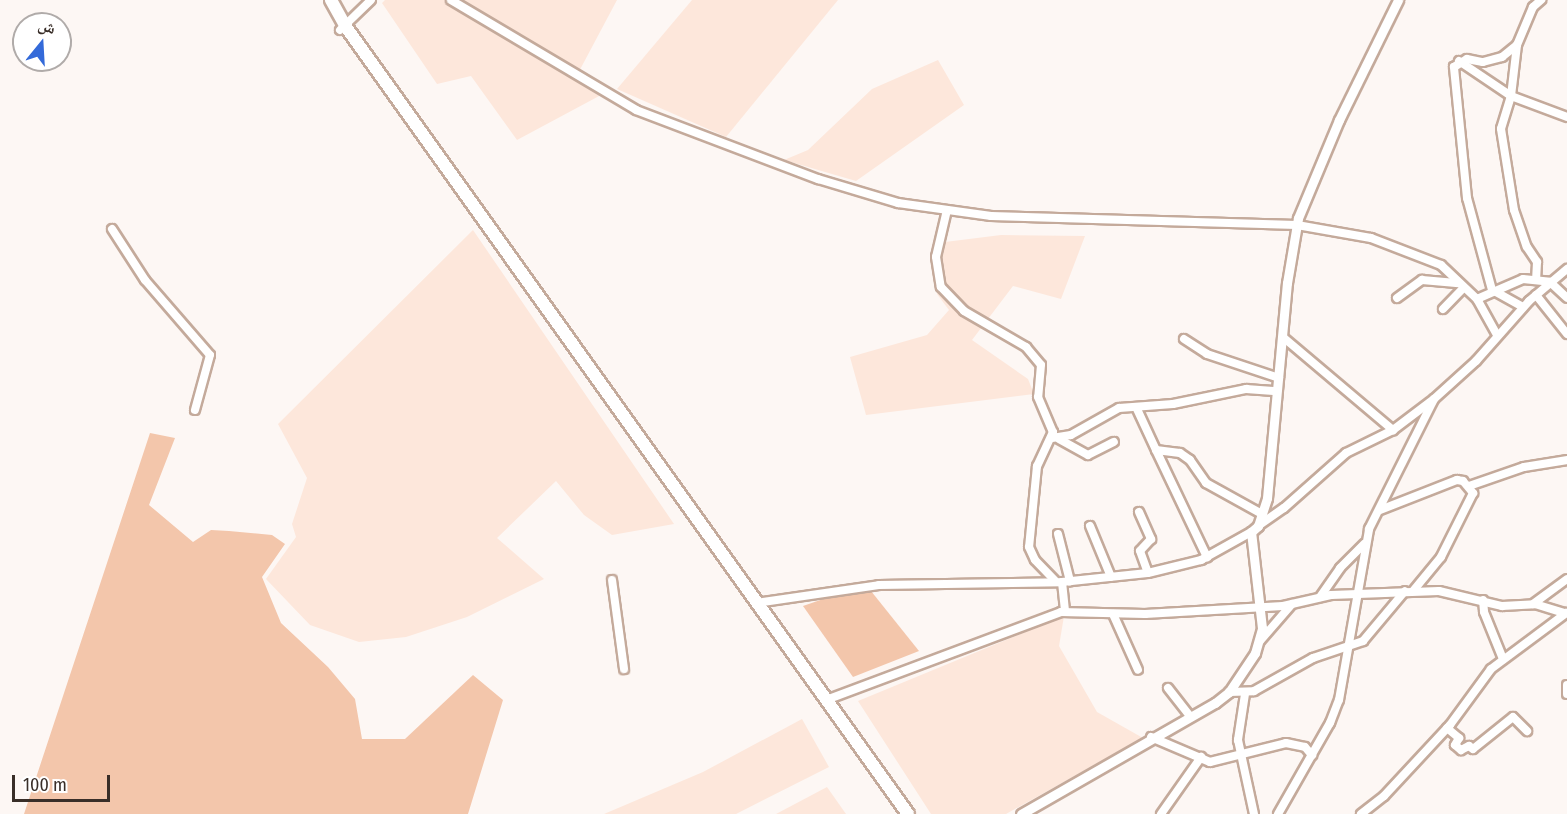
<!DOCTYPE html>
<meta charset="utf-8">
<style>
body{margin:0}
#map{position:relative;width:1567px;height:814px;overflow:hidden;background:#fdf7f4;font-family:"Fira Sans Condensed","Noto Naskh Arabic",sans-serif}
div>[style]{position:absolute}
.built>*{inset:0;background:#fde7db}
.green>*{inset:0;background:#f3c6ab}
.roads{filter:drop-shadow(2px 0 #c4aa9b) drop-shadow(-2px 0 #c4aa9b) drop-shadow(0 2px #c4aa9b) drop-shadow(0 -2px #c4aa9b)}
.minor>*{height:8px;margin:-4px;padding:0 4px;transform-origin:4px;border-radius:4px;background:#fff}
.tertiary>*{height:9px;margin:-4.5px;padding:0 4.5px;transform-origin:4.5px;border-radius:4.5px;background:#fff}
.trunk>*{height:12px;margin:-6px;padding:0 6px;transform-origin:6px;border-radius:6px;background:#fff}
span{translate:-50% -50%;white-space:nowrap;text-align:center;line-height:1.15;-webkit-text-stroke:5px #fff;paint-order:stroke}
.north{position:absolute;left:12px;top:12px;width:60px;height:60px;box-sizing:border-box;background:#fff;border:2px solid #b0aba9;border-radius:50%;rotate:18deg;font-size:16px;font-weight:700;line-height:24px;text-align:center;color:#392e28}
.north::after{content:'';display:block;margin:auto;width:21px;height:27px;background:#346ad9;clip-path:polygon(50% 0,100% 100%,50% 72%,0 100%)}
.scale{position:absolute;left:12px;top:775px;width:98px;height:27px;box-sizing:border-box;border:3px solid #392e28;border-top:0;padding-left:8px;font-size:18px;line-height:21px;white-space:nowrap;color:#392e28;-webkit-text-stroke:4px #fff;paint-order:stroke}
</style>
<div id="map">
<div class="built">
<div style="clip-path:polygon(385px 0,617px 0,575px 79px,601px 95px,517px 140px,471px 76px,437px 84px,382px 3px)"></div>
<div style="clip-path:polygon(692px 0,838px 0,726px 137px,617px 89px)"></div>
<div style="clip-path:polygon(938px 60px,964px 105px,856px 181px,784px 160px,808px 150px,872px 89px)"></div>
<div style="clip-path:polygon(473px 230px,674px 524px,612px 535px,584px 515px,556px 481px,497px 538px,544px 579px,467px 617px,406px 637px,359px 642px,310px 625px,266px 579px,296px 537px,292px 524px,307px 478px,278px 424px)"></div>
<div style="clip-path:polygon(1001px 235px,1085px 236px,1061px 299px,1013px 286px,972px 340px,1028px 379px,1034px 394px,866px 415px,850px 357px,927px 335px,949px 310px,937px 294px,945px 242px)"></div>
<div style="clip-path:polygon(1064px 616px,1059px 646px,1097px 712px,1143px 738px,1006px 814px,931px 814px,858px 701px)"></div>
<div style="clip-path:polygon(802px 719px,829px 767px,736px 814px,604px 814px,703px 772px)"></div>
<div style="clip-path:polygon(827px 787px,846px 814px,776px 814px)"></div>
</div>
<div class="green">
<div style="clip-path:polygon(150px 433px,175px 438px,149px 505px,193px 542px,211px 530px,229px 531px,272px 535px,285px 544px,262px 577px,281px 623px,328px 667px,355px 699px,362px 739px,405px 739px,473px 675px,503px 700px,468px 814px,24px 814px)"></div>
<div style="clip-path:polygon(871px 591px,919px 651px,853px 677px,803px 606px,829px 597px)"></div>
</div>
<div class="roads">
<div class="minor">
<div style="left:451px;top:0;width:215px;rotate:30.7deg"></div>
<div style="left:636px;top:110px;width:195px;rotate:20.8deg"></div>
<div style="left:818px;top:179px;width:84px;rotate:16.7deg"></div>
<div style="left:898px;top:203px;width:94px;rotate:8deg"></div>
<div style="left:991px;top:216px;width:306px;rotate:1.7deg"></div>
<div style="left:1297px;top:225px;width:75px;rotate:10deg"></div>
<div style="left:1371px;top:238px;width:75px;rotate:21.1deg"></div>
<div style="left:1441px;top:265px;width:50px;rotate:43.4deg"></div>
<div style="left:1477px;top:299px;width:41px;rotate:60.9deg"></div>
<div style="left:340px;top:30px;width:43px;rotate:-44.1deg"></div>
<div style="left:1517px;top:45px;width:51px;rotate:96.7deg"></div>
<div style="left:1511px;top:96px;width:34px;rotate:107deg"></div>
<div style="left:1501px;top:129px;width:82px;rotate:80.9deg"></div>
<div style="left:1514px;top:210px;width:39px;rotate:71deg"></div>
<div style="left:1527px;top:247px;width:18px;rotate:56deg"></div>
<div style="left:1537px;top:262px;width:17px;rotate:93deg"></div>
<div style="left:1459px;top:61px;width:63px;rotate:33.9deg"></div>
<div style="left:1511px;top:96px;width:60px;rotate:20.6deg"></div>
<div style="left:947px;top:210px;width:48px;rotate:103.2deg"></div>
<div style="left:936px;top:257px;width:30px;rotate:81deg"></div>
<div style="left:941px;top:287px;width:33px;rotate:46deg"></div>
<div style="left:964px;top:311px;width:72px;rotate:30.1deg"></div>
<div style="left:1026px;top:347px;width:23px;rotate:50deg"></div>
<div style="left:1041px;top:365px;width:32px;rotate:95deg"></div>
<div style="left:1038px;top:397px;width:38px;rotate:67deg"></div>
<div style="left:1053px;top:432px;width:38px;rotate:115deg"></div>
<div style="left:1037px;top:466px;width:81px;rotate:95.6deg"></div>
<div style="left:1029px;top:547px;width:14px;rotate:65deg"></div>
<div style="left:1035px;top:560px;width:30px;rotate:46deg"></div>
<div style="left:112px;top:229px;width:61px;rotate:57.1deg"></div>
<div style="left:145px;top:280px;width:99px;rotate:49.1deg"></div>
<div style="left:210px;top:355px;width:57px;rotate:105.3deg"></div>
<div style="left:1536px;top:295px;width:50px;rotate:51.5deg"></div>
<div style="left:1397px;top:298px;width:31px;rotate:-36deg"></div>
<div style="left:1422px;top:280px;width:37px;rotate:5deg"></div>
<div style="left:1477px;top:299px;width:50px;rotate:-23.5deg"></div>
<div style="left:1523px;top:279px;width:27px;rotate:6deg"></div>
<div style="left:1550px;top:282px;width:23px;rotate:43deg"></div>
<div style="left:1523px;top:307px;width:35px;rotate:-151deg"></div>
<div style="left:1492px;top:290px;width:95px;rotate:-105.2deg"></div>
<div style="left:1467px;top:198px;width:132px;rotate:-95.7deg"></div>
<div style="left:1454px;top:67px;width:15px;rotate:-32deg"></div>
<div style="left:1467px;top:59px;width:16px;rotate:11deg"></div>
<div style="left:1483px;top:62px;width:20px;rotate:-15deg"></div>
<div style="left:1502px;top:57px;width:19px;rotate:-39deg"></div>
<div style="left:1517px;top:45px;width:41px;rotate:-67.2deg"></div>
<div style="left:1533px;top:7px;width:11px;rotate:-41deg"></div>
<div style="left:1443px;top:309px;width:30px;rotate:-46deg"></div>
<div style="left:1284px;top:338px;width:143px;rotate:40.2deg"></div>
<div style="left:1184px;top:339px;width:27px;rotate:33deg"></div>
<div style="left:1207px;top:354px;width:76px;rotate:18.4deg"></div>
<div style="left:1137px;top:409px;width:45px;rotate:65.1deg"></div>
<div style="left:1156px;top:450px;width:24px;rotate:7deg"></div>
<div style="left:1180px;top:453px;width:12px;rotate:35deg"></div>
<div style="left:1190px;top:460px;width:28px;rotate:55deg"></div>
<div style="left:1206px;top:483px;width:64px;rotate:29deg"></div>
<div style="left:1052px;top:438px;width:19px;rotate:-9deg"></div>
<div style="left:1071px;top:435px;width:55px;rotate:-29.4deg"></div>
<div style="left:1119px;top:408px;width:54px;rotate:-4.2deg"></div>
<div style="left:1173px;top:404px;width:75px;rotate:-11.6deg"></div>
<div style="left:1246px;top:389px;width:31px;rotate:4deg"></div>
<div style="left:1059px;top:439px;width:33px;rotate:29deg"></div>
<div style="left:1088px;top:455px;width:29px;rotate:-27deg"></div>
<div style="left:1156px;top:450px;width:119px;rotate:64.5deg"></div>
<div style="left:1469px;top:486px;width:58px;rotate:-19.1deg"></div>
<div style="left:1524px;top:467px;width:44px;rotate:-9.2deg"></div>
<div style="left:1380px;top:510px;width:83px;rotate:-21.3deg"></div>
<div style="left:1457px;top:480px;width:6px;rotate:9deg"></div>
<div style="left:1463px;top:481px;width:16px;rotate:50deg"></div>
<div style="left:1473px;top:493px;width:72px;rotate:116.6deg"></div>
<div style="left:1441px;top:557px;width:44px;rotate:129.5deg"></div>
<div style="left:1139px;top:512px;width:30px;rotate:66deg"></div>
<div style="left:1151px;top:539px;width:16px;rotate:133deg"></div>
<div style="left:1140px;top:551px;width:23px;rotate:70deg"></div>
<div style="left:1090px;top:526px;width:55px;rotate:67.6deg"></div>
<div style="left:1258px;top:526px;width:32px;rotate:-35deg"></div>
<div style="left:1284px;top:508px;width:83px;rotate:-41.6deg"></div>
<div style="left:1346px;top:453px;width:52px;rotate:-26.1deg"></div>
<div style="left:1393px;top:430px;width:51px;rotate:-37.1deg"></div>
<div style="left:1434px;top:399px;width:57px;rotate:-42.1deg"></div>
<div style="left:1476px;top:361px;width:80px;rotate:-48.5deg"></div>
<div style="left:1529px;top:301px;width:50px;rotate:-40.1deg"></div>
<div style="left:1058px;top:534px;width:49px;rotate:75.7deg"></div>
<div style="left:612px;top:580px;width:90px;rotate:82.3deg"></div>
<div style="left:1062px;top:582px;width:30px;rotate:84deg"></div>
<div style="left:1320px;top:597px;width:35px;rotate:-55deg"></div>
<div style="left:1340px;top:568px;width:34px;rotate:-45deg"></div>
<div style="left:1483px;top:600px;width:12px;rotate:85deg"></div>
<div style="left:1484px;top:612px;width:51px;rotate:68deg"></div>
<div style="left:756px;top:603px;width:124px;rotate:-8.3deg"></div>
<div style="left:879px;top:585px;width:183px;rotate:-0.9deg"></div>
<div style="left:1062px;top:582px;width:86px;rotate:-6deg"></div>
<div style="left:1148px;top:573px;width:55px;rotate:-13.8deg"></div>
<div style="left:1201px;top:560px;width:57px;rotate:-29.2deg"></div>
<div style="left:1533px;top:604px;width:42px;rotate:-36.3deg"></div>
<div style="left:1113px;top:614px;width:61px;rotate:65.9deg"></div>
<div style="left:1260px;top:641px;width:49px;rotate:-49.1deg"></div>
<div style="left:1567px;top:685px;width:9px;rotate:90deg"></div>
<div style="left:1168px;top:688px;width:37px;rotate:52deg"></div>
<div style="left:1229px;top:692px;width:25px;rotate:-2deg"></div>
<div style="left:1254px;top:691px;width:68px;rotate:-29.2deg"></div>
<div style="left:1313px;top:658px;width:53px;rotate:-18.8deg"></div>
<div style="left:1363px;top:641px;width:65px;rotate:-50deg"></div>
<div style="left:1245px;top:694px;width:47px;rotate:98.7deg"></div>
<div style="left:1238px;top:740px;width:76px;rotate:77.8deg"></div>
<div style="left:826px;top:700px;width:251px;rotate:-20.5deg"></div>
<div style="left:1061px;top:612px;width:84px;rotate:1.4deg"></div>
<div style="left:1145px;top:614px;width:138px;rotate:-3.3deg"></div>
<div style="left:1283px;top:606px;width:49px;rotate:-12.9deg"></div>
<div style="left:1331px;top:595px;width:108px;rotate:-2.1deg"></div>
<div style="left:1439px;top:591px;width:65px;rotate:13.4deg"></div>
<div style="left:1502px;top:606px;width:33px;rotate:-3deg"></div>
<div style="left:1535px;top:604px;width:31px;rotate:17deg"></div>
<div style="left:1447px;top:728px;width:16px;rotate:40deg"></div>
<div style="left:1459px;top:738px;width:8px;rotate:120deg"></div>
<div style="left:1455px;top:745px;width:8px;rotate:40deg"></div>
<div style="left:1461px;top:750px;width:9px;rotate:-27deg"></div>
<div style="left:1469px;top:746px;width:5px;rotate:37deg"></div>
<div style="left:1473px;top:749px;width:51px;rotate:-38.7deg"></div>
<div style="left:1513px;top:717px;width:20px;rotate:45deg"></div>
<div style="left:1151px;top:737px;width:64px;rotate:23deg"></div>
<div style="left:1210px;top:762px;width:78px;rotate:-14deg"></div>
<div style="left:1286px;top:743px;width:19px;rotate:12deg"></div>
<div style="left:1305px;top:747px;width:11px;rotate:49deg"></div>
<div style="left:1161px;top:814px;width:70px;rotate:-54.9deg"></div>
<div style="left:1278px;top:814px;width:105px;rotate:-60.3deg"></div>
<div style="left:1330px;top:723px;width:25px;rotate:-69deg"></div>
<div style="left:1339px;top:700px;width:174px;rotate:-80deg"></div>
<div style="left:1369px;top:529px;width:145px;rotate:-63.4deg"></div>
<div style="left:1361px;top:814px;width:29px;rotate:-38deg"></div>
<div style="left:1384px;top:796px;width:97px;rotate:-47.1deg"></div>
<div style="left:1450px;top:725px;width:69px;rotate:-53.8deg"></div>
<div style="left:1491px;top:669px;width:94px;rotate:-36.7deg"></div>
</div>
<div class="tertiary">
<div style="left:1021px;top:814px;width:224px;rotate:-29.8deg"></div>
<div style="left:1215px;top:703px;width:18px;rotate:-38deg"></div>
<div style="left:1229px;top:692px;width:47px;rotate:-56.3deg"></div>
<div style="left:1255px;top:653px;width:26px;rotate:-74deg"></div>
<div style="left:1262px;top:628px;width:97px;rotate:-96.5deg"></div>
<div style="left:1251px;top:532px;width:9px;rotate:-41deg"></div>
<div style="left:1258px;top:526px;width:29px;rotate:-72deg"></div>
<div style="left:1267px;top:498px;width:216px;rotate:-84.7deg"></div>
<div style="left:1287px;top:283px;width:66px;rotate:-80.4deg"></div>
<div style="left:1298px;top:218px;width:106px;rotate:-67.3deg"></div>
<div style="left:1339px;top:120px;width:134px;rotate:-63.8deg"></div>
</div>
<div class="trunk">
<div style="left:331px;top:0;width:31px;rotate:61deg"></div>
<div style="left:346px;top:27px;width:967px;rotate:54.47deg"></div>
</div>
</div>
<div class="north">ش</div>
<div class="scale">100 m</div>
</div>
